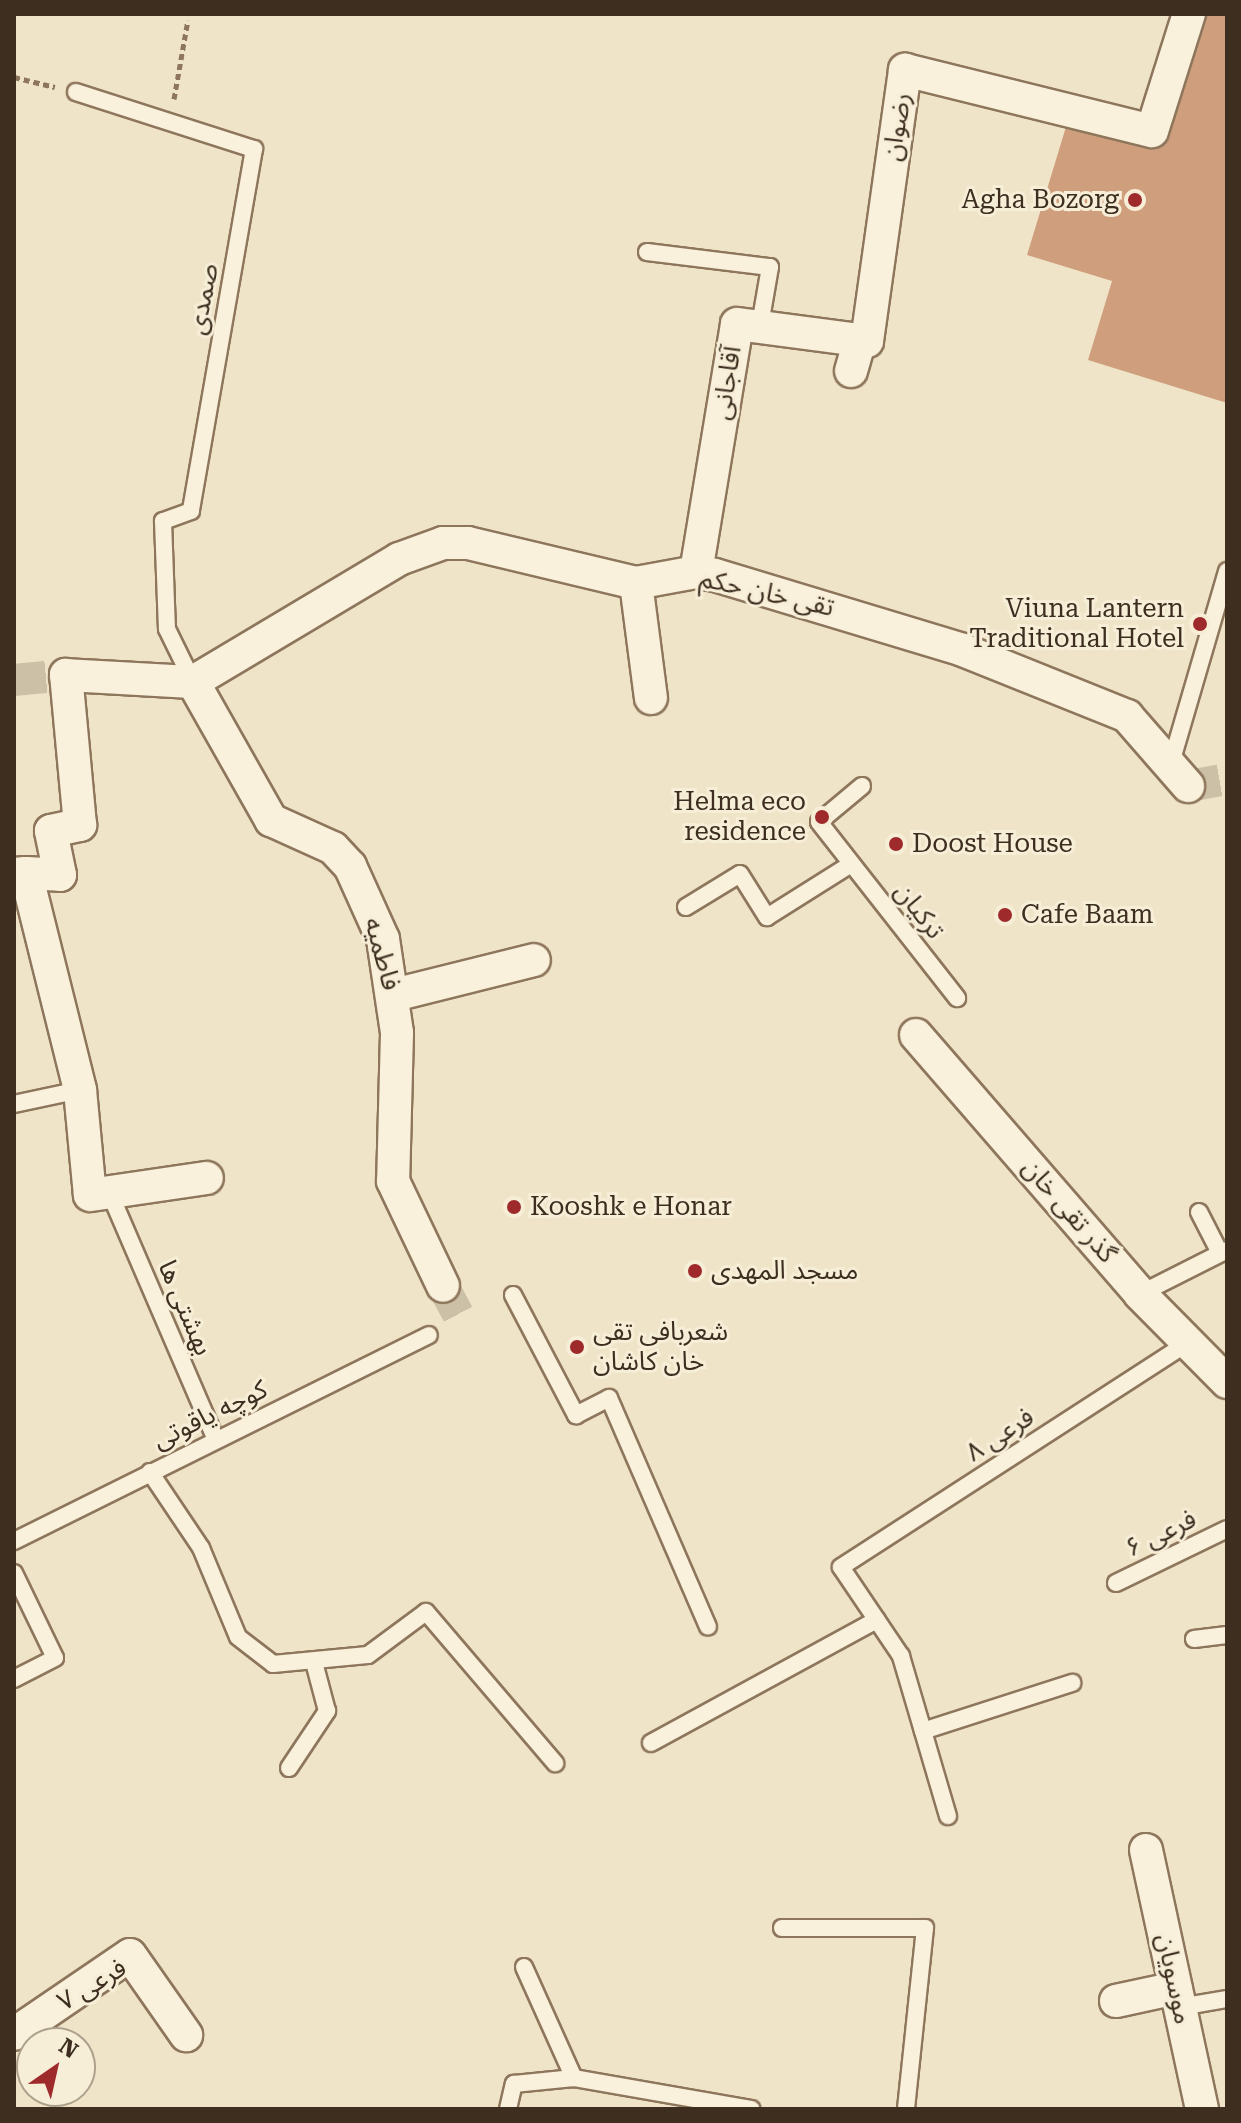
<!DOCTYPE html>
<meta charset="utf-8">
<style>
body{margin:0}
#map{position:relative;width:1241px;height:2123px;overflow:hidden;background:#f0e4c8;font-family:"Roboto Serif","Noto Sans Arabic",serif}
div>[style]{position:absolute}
.building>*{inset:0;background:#cf9f7d}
.minor-tunnel>*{height:32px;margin-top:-16px;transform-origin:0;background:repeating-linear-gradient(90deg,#ccc0a6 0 32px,transparent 0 48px)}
.path>*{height:5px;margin-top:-2.5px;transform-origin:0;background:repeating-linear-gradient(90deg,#8d765c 0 6px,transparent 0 10px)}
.roads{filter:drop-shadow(2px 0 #8d765c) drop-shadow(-2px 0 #8d765c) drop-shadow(0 2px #8d765c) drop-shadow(0 -2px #8d765c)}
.service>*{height:16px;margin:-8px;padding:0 8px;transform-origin:8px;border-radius:8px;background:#faf1dc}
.minor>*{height:32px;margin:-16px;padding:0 16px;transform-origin:16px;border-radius:16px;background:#faf1dc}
.dots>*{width:22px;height:22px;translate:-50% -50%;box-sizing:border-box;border:4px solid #f7eed8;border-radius:50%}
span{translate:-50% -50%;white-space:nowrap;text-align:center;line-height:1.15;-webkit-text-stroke:6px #f7eed8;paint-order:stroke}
.street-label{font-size:26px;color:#3d2e20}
.poi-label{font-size:26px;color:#3d2e20}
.right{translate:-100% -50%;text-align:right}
.left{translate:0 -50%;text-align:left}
.frame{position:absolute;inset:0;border:16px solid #3d2e20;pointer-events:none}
.north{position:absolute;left:16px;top:2027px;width:80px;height:80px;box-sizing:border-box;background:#f7eed8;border:2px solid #ada18e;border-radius:50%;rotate:34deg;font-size:22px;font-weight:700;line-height:32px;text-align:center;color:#3d2e20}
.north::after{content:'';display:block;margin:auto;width:28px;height:36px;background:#9e2a2b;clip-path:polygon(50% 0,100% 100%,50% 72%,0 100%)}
</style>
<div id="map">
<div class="building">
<div style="clip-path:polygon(1199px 14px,1227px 14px,1227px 403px,1088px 360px,1112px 281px,1027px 255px,1069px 117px,1159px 144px)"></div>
</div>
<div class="minor-tunnel">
<div style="left:14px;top:680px;width:52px;rotate:-5.5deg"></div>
<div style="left:1188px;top:786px;width:40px;rotate:-10deg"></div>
<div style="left:443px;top:1286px;width:38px;rotate:62deg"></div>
</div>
<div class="path">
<div style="left:14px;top:77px;width:42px;rotate:13.7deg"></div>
<div style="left:174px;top:99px;width:80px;rotate:-80deg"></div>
</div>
<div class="roads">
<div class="service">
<div style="left:76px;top:92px;width:187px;rotate:17.8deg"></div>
<div style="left:254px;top:149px;width:367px;rotate:99.9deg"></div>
<div style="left:191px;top:511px;width:30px;rotate:160deg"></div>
<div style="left:163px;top:521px;width:108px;rotate:87.9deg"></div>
<div style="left:167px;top:629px;width:59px;rotate:63.9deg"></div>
<div style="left:647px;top:252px;width:124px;rotate:7deg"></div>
<div style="left:770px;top:267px;width:59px;rotate:99.8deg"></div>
<div style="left:1171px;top:763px;width:200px;rotate:-73.7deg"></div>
<div style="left:862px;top:786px;width:56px;rotate:140.1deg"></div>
<div style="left:819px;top:822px;width:224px;rotate:51.9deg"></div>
<div style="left:686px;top:907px;width:63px;rotate:-31.4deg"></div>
<div style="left:740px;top:874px;width:51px;rotate:57.9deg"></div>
<div style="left:767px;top:917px;width:99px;rotate:-32.2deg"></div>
<div style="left:14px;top:1104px;width:67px;rotate:-12deg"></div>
<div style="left:111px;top:1196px;width:263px;rotate:66.7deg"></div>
<div style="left:1199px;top:1212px;width:46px;rotate:62.9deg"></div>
<div style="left:1140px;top:1294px;width:97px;rotate:-26.8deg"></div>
<div style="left:513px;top:1295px;width:136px;rotate:62.3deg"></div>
<div style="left:576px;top:1415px;width:37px;rotate:-27deg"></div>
<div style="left:609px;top:1398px;width:249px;rotate:66.6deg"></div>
<div style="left:150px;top:1472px;width:92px;rotate:56.1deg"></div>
<div style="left:201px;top:1548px;width:96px;rotate:67.4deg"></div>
<div style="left:238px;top:1637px;width:44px;rotate:37.6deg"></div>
<div style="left:273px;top:1664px;width:95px;rotate:-5.4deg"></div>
<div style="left:368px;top:1655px;width:72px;rotate:-36.6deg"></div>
<div style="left:426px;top:1612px;width:199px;rotate:49.5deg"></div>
<div style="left:14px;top:1541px;width:463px;rotate:-26.4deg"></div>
<div style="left:14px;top:1573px;width:94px;rotate:64.2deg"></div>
<div style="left:55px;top:1658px;width:46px;rotate:152.9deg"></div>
<div style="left:1116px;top:1583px;width:123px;rotate:-25.9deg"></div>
<div style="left:1194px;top:1639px;width:33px;rotate:-7deg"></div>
<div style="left:923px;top:1731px;width:157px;rotate:-17.9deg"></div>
<div style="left:651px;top:1743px;width:257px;rotate:-28.6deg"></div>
<div style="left:289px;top:1768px;width:69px;rotate:-56.3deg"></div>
<div style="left:327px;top:1711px;width:51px;rotate:-104.9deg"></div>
<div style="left:948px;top:1816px;width:167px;rotate:-106.4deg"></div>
<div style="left:901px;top:1656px;width:107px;rotate:-124deg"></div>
<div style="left:841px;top:1567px;width:411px;rotate:-32.9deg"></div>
<div style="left:782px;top:1928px;width:143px"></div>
<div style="left:925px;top:1928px;width:182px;rotate:96deg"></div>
<div style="left:524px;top:1967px;width:122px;rotate:65.8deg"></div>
<div style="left:1180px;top:2007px;width:48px;rotate:-9.7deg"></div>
<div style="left:508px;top:2109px;width:26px;rotate:-77deg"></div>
<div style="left:514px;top:2084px;width:60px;rotate:-5.7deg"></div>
<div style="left:574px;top:2078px;width:180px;rotate:9.9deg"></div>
</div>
<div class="minor">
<div style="left:851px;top:371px;width:32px;rotate:-74deg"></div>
<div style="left:696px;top:572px;width:251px;rotate:-80.6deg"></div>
<div style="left:737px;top:324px;width:131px;rotate:7.5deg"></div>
<div style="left:867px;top:341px;width:274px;rotate:-82deg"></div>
<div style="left:905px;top:70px;width:254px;rotate:13.9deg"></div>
<div style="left:1152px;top:131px;width:123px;rotate:-72.5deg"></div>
<div style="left:636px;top:583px;width:116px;rotate:82.6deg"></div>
<div style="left:193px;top:682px;width:240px;rotate:-30.8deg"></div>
<div style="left:399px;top:559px;width:47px;rotate:-20deg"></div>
<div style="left:443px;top:543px;width:25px"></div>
<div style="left:468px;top:543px;width:173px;rotate:13.4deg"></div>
<div style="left:636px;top:583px;width:61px;rotate:-10.4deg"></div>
<div style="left:696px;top:572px;width:19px;rotate:9deg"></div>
<div style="left:715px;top:575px;width:259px;rotate:16.8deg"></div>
<div style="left:963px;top:650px;width:177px;rotate:21.9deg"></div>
<div style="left:1127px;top:716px;width:93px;rotate:48.9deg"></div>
<div style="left:193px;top:682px;width:159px;rotate:60.5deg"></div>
<div style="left:271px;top:820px;width:68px;rotate:24.3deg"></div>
<div style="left:333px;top:848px;width:25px;rotate:47deg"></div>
<div style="left:350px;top:866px;width:80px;rotate:65.7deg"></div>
<div style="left:383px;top:939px;width:95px;rotate:81.5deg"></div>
<div style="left:397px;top:1033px;width:148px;rotate:91.5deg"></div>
<div style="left:393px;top:1181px;width:116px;rotate:64.5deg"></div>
<div style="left:26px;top:873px;width:34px;rotate:3deg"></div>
<div style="left:60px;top:875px;width:45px;rotate:-101.6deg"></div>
<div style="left:51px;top:831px;width:30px;rotate:-12deg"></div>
<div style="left:80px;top:825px;width:151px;rotate:-95.3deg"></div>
<div style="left:66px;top:675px;width:127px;rotate:3.2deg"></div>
<div style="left:14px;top:874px;width:12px;rotate:-5deg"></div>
<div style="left:26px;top:873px;width:224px;rotate:76deg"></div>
<div style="left:80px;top:1090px;width:105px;rotate:84.6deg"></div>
<div style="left:90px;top:1195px;width:118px;rotate:-8.3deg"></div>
<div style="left:394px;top:995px;width:144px;rotate:-14deg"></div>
<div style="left:916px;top:1035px;width:342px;rotate:49.1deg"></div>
<div style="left:1140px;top:1294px;width:124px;rotate:45.3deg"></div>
<div style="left:1146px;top:1850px;width:265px;rotate:77.8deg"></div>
<div style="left:1116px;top:2001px;width:61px;rotate:-12.2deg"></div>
<div style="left:14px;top:2034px;width:140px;rotate:-34.3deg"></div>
<div style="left:130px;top:1955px;width:98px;rotate:55deg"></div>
</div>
</div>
<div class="dots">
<div style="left:1135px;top:200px;background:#9e2a2b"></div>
<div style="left:1200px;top:624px;background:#9e2a2b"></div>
<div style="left:822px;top:817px;background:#9e2a2b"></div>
<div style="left:896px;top:844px;background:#9e2a2b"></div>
<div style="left:1005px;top:915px;background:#9e2a2b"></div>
<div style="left:514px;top:1207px;background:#9e2a2b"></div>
<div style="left:695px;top:1271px;background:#9e2a2b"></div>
<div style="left:577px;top:1347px;background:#9e2a2b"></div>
</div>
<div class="street-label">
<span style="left:897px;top:127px;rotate:-82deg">رضوان</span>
<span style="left:203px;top:299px;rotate:-80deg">صمدی</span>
<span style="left:727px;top:383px;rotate:-81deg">آقاجانی</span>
<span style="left:767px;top:593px;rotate:13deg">تقی خان حکم</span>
<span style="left:919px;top:911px;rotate:52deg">ترکیان</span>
<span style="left:382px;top:954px;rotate:75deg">فاطمیه</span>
<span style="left:1069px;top:1211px;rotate:49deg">گذر تقی خان</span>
<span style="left:185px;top:1308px;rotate:67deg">بهشتی ها</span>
<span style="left:210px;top:1415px;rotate:-26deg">کوچه یاقوتی</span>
<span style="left:1000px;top:1435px;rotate:-33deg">فرعی ۸</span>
<span style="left:1161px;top:1534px;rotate:-26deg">فرعی ۶</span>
<span style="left:1174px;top:1979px;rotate:78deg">موسویان</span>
<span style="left:92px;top:1985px;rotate:-31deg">فرعی ۷</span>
</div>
<div class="poi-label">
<span class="right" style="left:1119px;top:200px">Agha Bozorg</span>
<span class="right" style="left:1184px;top:624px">Viuna Lantern<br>Traditional Hotel</span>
<span class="right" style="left:806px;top:817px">Helma eco<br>residence</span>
<span class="left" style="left:912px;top:844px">Doost House</span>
<span class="left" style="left:1021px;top:915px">Cafe Baam</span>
<span class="left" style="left:530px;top:1207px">Kooshk e Honar</span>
<span class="left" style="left:711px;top:1271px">مسجد المهدی</span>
<span class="left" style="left:593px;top:1347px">شعربافی تقی<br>خان کاشان</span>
</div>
<div class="frame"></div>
<div class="north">N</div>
</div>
